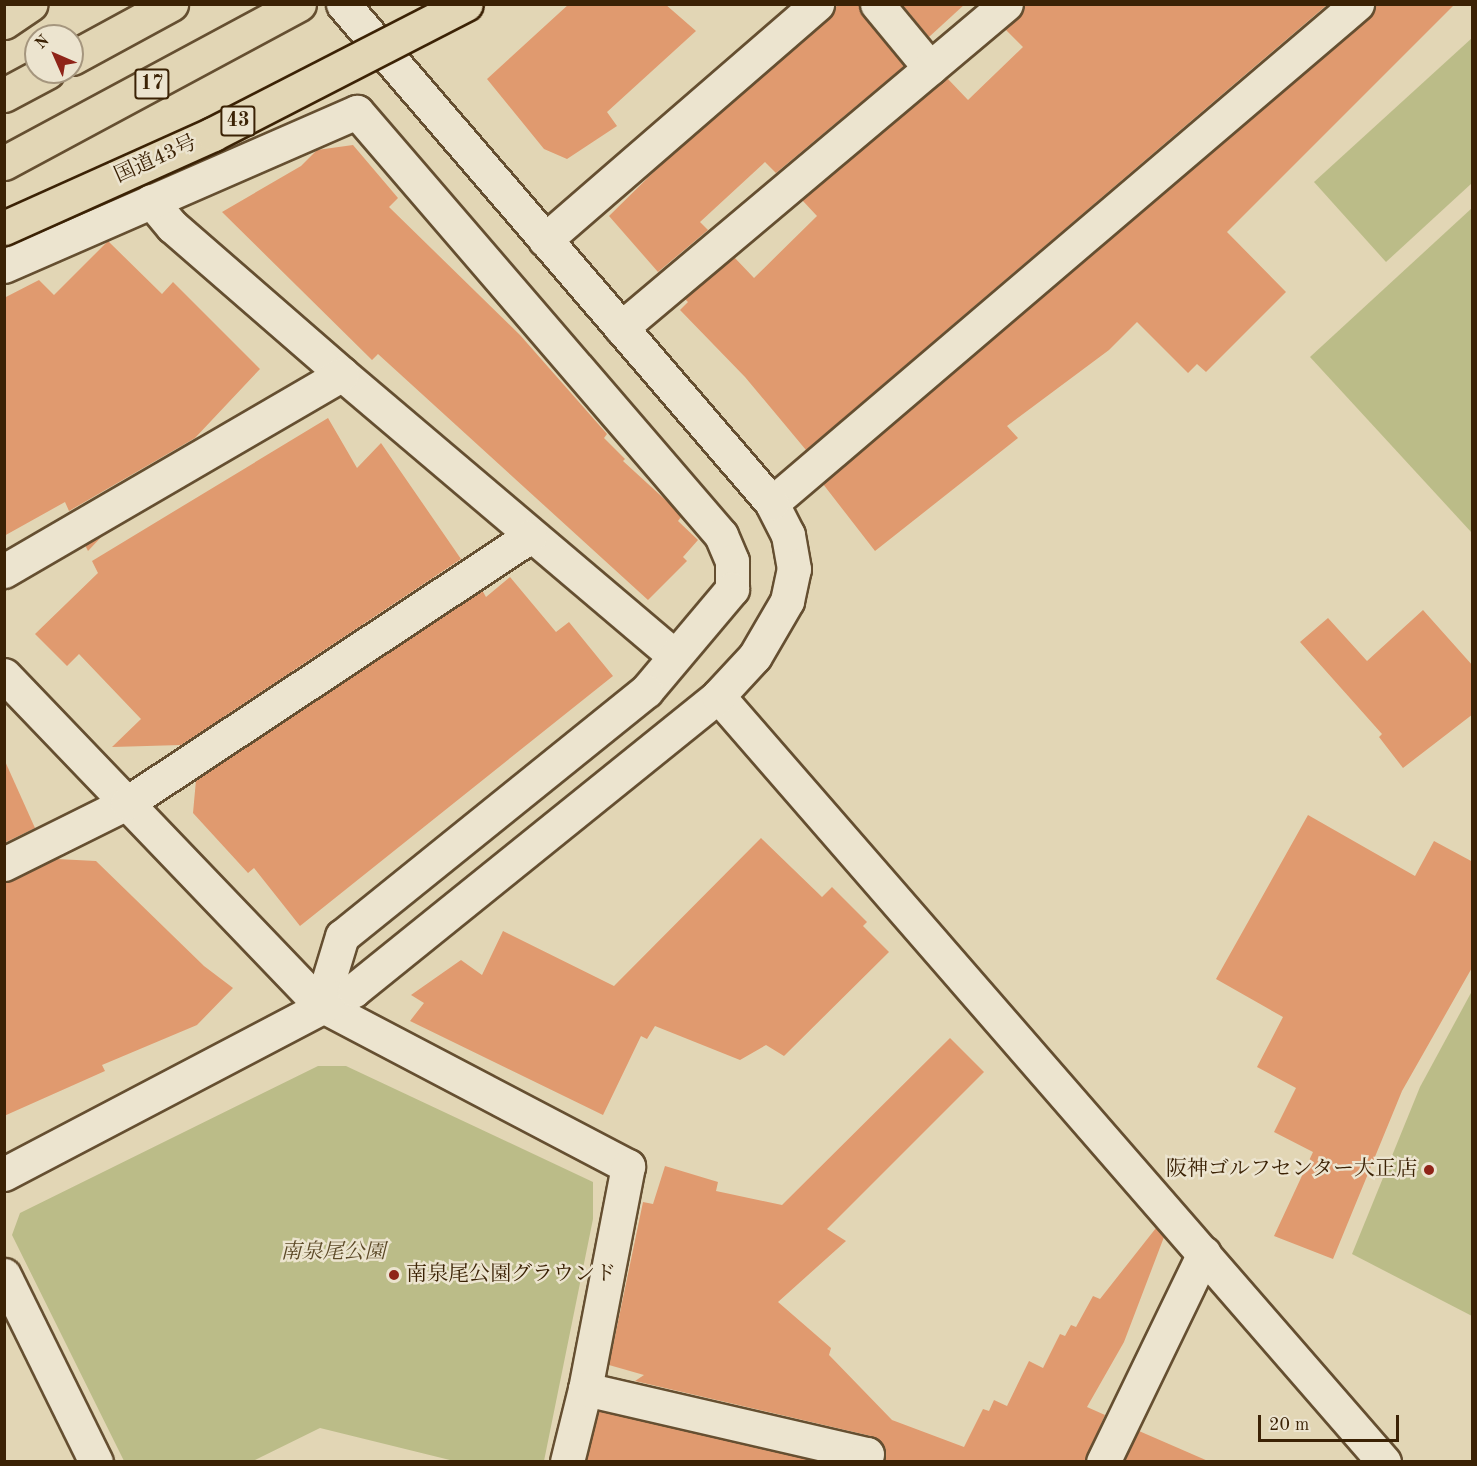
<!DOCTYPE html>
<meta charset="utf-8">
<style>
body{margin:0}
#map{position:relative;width:1477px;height:1466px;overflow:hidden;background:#e2d6b5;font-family:"Old Standard TT","Noto Serif JP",serif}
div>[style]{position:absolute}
.green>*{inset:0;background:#bbbc88}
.building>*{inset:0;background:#e09a6f}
.roads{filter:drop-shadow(2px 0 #654f31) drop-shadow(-2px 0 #654f31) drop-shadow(0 2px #654f31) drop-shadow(0 -2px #654f31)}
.street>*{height:33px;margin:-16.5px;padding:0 16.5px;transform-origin:16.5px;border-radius:16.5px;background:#ece4cf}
.secondary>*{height:33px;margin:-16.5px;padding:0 16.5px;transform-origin:16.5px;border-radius:16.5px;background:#ece4cf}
.highway>*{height:33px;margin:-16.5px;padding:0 16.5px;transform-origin:16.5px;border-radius:16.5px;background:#e2d6b5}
.bridges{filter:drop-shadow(2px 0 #3b2205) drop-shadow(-2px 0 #3b2205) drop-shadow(0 2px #3b2205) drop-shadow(0 -2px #3b2205)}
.highway-bridge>*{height:33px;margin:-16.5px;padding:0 16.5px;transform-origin:16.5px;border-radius:16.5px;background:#e2d6b5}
.dots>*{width:16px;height:16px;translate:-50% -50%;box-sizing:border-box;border:3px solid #ece4cf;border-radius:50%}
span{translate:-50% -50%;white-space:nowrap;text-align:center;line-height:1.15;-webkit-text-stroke:5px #ece4cf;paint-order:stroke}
.shield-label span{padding:2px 4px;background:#ece4cf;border:2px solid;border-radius:4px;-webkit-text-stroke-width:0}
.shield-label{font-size:20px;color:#3b2205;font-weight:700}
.street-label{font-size:21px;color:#3b2205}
.poi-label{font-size:21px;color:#3b2205}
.right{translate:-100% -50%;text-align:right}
.left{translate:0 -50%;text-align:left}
.park-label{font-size:21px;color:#5b4826;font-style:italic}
.frame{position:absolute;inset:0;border:6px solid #3b2205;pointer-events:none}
.north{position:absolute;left:24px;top:24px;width:60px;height:60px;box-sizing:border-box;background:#ece4cf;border:2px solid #a5967e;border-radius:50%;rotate:315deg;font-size:16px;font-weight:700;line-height:24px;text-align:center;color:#3b2205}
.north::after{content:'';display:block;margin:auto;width:21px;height:27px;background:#8f2418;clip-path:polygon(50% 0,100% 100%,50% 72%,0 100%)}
.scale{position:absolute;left:1258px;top:1415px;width:141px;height:27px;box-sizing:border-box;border:3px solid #3b2205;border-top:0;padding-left:8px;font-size:18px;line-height:21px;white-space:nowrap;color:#3b2205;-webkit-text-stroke:4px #ece4cf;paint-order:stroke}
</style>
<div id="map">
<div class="green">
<div style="clip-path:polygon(1472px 38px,1472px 183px,1386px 262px,1314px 182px)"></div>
<div style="clip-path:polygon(1472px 208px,1472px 533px,1310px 357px)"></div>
<div style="clip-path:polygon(1472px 991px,1472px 1316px,1352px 1254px,1420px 1087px)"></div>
<div style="clip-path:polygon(318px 1066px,346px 1066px,593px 1182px,593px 1219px,544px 1461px,454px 1461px,320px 1428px,253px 1461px,124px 1461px,12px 1235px,20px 1213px)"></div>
</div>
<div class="building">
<div style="clip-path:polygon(569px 4px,665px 4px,696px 31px,607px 112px,617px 126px,567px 159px,544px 149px,487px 79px)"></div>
<div style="clip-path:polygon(838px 4px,859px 4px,863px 16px,904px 66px,776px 173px,765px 162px,700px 222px,708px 230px,658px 272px,609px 216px,672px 154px,829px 18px)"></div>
<div style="clip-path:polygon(902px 4px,965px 4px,929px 37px)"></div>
<div style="clip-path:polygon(1024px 4px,1328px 4px,806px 450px,745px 377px,680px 310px,688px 302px,685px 299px,734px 257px,754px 278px,817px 216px,802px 200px,947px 78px,968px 100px,1023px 47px,1005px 29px,1018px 18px)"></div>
<div style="clip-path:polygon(1375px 4px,1455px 4px,1227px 232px,1286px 292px,1206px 372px,1197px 364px,1188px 373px,1137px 322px,1109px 350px,1007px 426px,1018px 438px,875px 551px,823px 484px,1369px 18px)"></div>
<div style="clip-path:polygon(353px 145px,398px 198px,389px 207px,520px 335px,607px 434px,604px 438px,625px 459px,623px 461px,671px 505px,681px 517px,678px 521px,698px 540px,683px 557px,687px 561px,648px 600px,378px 354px,372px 360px,222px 212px,301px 166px,317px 150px)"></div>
<div style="clip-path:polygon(108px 241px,162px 294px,173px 282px,260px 369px,195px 438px,69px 511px,65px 502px,4px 536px,4px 298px,39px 280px,54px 295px)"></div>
<div style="clip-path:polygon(328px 418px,357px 468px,381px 443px,461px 559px,181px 745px,112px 747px,141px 719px,79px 654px,67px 666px,35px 634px,98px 573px,92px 561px)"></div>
<div style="clip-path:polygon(104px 534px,88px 551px,85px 545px)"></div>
<div style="clip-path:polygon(510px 577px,556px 632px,569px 622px,613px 676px,300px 926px,254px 868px,248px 873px,193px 813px,196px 780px,482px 590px,486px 597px)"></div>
<div style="clip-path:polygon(1423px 610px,1473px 666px,1473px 714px,1403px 768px,1379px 737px,1382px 734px,1300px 642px,1328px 618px,1367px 661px)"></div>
<div style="clip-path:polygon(4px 759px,35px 828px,4px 843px)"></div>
<div style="clip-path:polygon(1308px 815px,1415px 876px,1434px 841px,1473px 862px,1473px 966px,1402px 1091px,1333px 1259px,1274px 1236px,1313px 1152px,1274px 1132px,1296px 1088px,1257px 1067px,1283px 1017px,1216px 979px)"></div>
<div style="clip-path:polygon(761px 838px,822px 897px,832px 887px,867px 922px,863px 926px,889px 952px,784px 1056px,766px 1045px,740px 1060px,655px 1026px,647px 1039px,641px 1036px,603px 1115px,410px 1021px,424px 1003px,411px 995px,461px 960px,482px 975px,503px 931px,614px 986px)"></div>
<div style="clip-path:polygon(57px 859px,96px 861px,204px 966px,233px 988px,197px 1025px,102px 1065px,105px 1071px,4px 1116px,4px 882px)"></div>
<div style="clip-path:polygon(950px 1038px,984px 1072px,827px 1229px,846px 1241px,778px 1302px,831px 1348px,829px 1355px,892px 1420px,964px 1447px,983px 1409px,989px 1411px,994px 1400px,1007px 1406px,1029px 1361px,1043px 1368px,1060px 1334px,1065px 1336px,1071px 1325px,1076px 1327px,1093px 1296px,1100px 1299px,1156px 1228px,1164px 1237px,1124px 1342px,1087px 1407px,1105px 1415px,1085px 1461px,884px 1461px,885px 1448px,871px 1436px,635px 1381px,644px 1375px,609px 1365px,643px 1202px,653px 1204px,665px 1166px,718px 1182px,716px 1191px,782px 1205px)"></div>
<div style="clip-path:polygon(599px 1411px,816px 1461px,586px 1461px)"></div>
<div style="clip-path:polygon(1139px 1431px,1208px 1461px,1124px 1461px)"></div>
</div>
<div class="roads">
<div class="street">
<div style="left:877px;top:4px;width:83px;rotate:50.4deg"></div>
<div style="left:151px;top:201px;width:33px;rotate:50deg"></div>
<div style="left:172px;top:226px;width:225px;rotate:41deg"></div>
<div style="left:342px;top:374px;width:434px;rotate:40.3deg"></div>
<div style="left:545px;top:240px;width:360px;rotate:-40.9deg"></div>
<div style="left:4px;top:266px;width:385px;rotate:-23.6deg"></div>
<div style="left:357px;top:112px;width:558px;rotate:49.29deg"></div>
<div style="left:721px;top:535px;width:28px;rotate:67deg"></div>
<div style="left:732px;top:561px;width:28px;rotate:90deg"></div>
<div style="left:732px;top:589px;width:133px;rotate:130.1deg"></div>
<div style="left:646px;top:691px;width:390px;rotate:141.1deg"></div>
<div style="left:342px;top:936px;width:72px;rotate:106.9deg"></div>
<div style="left:621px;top:328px;width:503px;rotate:-40.08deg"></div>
<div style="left:772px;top:503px;width:769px;rotate:-40.46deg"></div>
<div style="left:4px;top:571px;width:391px;rotate:-30.2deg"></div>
<div style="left:4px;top:675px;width:458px;rotate:46.2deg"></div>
<div style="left:321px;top:1005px;width:347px;rotate:27.7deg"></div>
<div style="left:628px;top:1166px;width:227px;rotate:100.9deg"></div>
<div style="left:585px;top:1389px;width:75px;rotate:103.9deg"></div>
<div style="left:718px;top:696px;width:1015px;rotate:48.99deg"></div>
<div style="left:4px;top:864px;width:137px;rotate:-26.4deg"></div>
<div style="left:127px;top:803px;width:483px;rotate:-33.5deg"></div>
<div style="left:4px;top:1275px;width:208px;rotate:63.8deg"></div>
<div style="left:585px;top:1389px;width:289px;rotate:13deg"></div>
<div style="left:867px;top:1454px;width:8px;rotate:104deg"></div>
<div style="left:1103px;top:1462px;width:232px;rotate:-64.2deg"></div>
</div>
<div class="secondary">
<div style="left:4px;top:1174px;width:395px;rotate:-27.7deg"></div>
<div style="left:354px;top:990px;width:468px;rotate:-38.9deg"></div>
<div style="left:718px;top:696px;width:54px;rotate:-47.2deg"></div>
<div style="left:755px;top:656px;width:64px;rotate:-59.8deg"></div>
<div style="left:787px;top:601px;width:33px;rotate:-78deg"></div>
<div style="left:794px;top:569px;width:35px;rotate:-100deg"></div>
<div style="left:788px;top:535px;width:36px;rotate:-117deg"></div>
<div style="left:772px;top:503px;width:658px;rotate:-130.69deg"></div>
</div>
<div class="highway">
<div style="left:4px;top:22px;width:32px;rotate:-34deg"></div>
<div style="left:72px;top:58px;width:113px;rotate:-28.6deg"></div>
<div style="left:4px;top:95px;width:49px;rotate:-28.1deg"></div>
<div style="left:4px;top:163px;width:335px;rotate:-28.3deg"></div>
</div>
</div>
<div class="bridges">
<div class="highway-bridge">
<div style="left:4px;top:228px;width:229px;rotate:-24.2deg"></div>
<div style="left:213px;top:134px;width:284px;rotate:-27.2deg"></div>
</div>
</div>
<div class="dots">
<div style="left:1429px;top:1170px;background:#8f2418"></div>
<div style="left:394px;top:1275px;background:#8f2418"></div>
</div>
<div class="shield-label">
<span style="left:152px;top:84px">17</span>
<span style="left:238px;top:121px">43</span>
</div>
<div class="street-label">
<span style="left:156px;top:160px;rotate:-24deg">国道43号</span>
</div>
<div class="poi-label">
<span class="right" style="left:1417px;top:1170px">阪神ゴルフセンター大正店</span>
<span class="left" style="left:406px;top:1275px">南泉尾公園グラウンド</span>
</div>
<div class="park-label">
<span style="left:333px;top:1253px">南泉尾公園</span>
</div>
<div class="frame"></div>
<div class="north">N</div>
<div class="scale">20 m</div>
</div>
